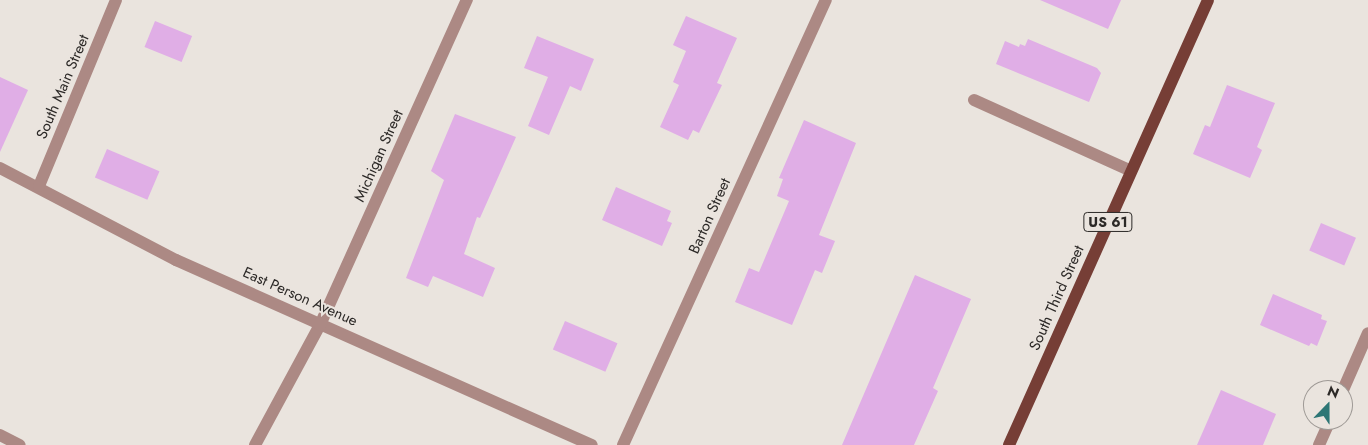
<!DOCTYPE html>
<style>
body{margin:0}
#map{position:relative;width:1368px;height:445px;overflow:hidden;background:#eae4de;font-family:Jost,sans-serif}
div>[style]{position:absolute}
.building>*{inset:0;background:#e0aee6;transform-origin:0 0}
.service>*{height:12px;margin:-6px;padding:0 6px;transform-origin:6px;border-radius:6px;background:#ac8984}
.minor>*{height:12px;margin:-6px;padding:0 6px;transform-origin:6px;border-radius:6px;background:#ac8984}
.primary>*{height:12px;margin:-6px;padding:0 6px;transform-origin:6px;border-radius:6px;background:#763e36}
span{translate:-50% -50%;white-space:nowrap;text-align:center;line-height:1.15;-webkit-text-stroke:4px #eae4de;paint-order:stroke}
.shield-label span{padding:1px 4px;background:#eae4de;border:1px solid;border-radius:4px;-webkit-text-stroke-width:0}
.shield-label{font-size:14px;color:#2c2927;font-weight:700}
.street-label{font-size:15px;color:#2c2927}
.north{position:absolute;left:1303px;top:380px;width:50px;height:50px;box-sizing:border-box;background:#eae4de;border:1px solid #9e9995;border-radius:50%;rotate:22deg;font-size:14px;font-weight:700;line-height:20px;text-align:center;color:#2c2927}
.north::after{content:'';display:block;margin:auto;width:18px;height:22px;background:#2d7675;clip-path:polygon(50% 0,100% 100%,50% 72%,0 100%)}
</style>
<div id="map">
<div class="building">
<div style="clip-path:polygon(1040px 0,1121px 0,1108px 29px)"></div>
<div style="clip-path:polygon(686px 16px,737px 38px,717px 83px,722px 85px,699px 133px,693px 130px,688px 140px,660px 127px,679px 85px,673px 82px,686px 51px,673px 45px)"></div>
<div style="left:155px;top:21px;width:40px;height:28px;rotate:22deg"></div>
<div style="clip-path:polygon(537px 36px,594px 59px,581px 91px,570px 86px,549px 135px,528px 126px,548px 77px,524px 68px)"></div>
<div style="clip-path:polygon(1028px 39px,1097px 68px,1101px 73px,1089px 102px,996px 64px,1005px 41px,1019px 47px,1020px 44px,1025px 46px)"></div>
<div style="clip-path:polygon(0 77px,28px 90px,0 152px)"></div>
<div style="clip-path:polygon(1227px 85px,1275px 103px,1257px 147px,1262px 150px,1250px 178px,1193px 154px,1205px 125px,1210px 127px)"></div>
<div style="clip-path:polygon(455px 114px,516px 137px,480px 218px,477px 217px,464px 254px,495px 268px,483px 297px,433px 276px,428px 287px,406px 278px,444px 180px,431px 171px)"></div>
<div style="clip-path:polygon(804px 120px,856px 143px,819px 235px,835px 241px,822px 273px,815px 270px,792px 325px,735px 302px,749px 268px,759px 272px,789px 201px,777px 196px,783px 179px,779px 178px)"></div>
<div style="left:107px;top:149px;width:57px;height:31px;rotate:23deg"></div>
<div style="clip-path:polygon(616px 187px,671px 211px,667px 221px,672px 223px,662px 246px,602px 220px)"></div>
<div style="left:1321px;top:223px;width:38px;height:30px;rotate:23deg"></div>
<div style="clip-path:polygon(915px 275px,971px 299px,933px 388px,938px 391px,914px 445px,842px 445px)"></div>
<div style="clip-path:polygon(1273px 294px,1322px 315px,1321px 319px,1327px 321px,1317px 346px,1311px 343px,1309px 346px,1260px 325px)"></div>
<div style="left:565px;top:321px;width:57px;height:31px;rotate:23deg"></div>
<div style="clip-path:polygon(1221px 390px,1276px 414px,1263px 445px,1197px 445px)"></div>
</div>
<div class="service">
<div style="left:974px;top:100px;width:172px;rotate:24.3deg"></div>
<div style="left:0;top:435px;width:22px;rotate:27deg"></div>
<div style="left:255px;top:445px;width:136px;rotate:-61.6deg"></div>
</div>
<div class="minor">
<div style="left:0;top:168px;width:199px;rotate:27.6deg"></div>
<div style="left:176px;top:260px;width:455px;rotate:24deg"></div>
<div style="left:39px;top:186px;width:201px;rotate:-67.5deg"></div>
<div style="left:320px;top:325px;width:357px;rotate:-65.7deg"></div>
<div style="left:1343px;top:390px;width:62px;rotate:-66.3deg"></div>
<div style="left:623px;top:445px;width:489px;rotate:-65.5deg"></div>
<div style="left:1319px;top:445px;width:27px;rotate:-66deg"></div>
</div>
<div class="primary">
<div style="left:1009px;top:445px;width:487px;rotate:-65.9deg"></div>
</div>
<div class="shield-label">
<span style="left:1108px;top:222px">US 61</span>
</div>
<div class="street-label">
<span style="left:63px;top:87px;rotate:-67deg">South Main Street</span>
<span style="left:379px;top:156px;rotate:-66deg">Michigan Street</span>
<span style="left:710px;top:216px;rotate:-66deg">Barton Street</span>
<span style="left:300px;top:297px;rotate:24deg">East Person Avenue</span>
<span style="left:1057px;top:298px;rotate:-66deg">South Third Street</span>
</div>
<div class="north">N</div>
</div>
